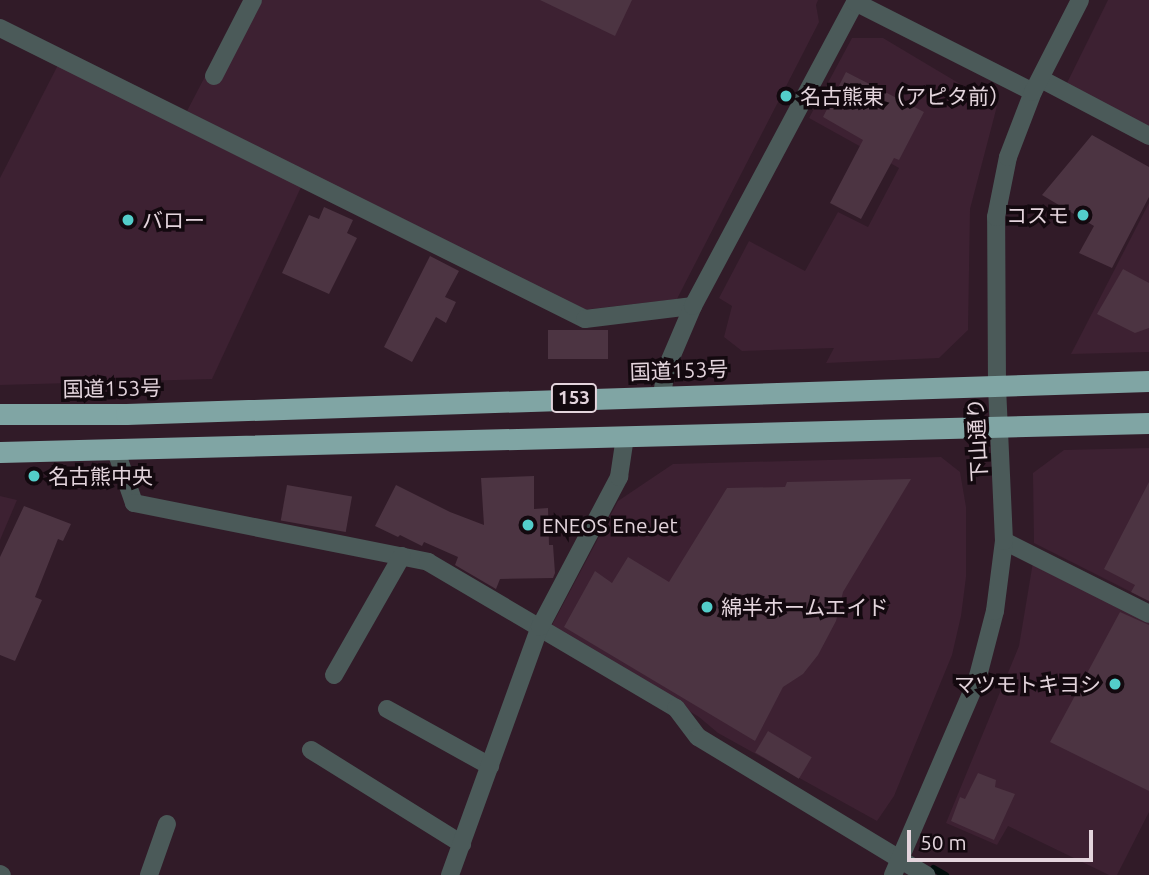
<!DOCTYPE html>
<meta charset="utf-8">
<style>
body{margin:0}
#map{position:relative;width:1149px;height:875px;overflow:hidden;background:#311b28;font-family:Ubuntu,"Noto Sans JP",sans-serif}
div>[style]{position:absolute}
.built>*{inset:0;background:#3d2132}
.stream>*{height:7px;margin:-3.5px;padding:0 3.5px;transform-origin:3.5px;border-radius:3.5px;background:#030e0d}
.building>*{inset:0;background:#4c3442;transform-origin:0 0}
.minor>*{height:18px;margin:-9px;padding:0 9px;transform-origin:9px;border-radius:9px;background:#4b5a59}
.highway>*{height:21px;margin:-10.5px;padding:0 10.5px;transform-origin:10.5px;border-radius:10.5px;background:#80a5a4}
.dots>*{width:19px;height:19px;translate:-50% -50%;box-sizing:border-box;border:4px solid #13090f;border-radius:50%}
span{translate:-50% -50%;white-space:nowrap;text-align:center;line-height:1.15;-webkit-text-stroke:7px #13090f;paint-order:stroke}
.shield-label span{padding:2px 5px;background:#13090f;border:2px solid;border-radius:5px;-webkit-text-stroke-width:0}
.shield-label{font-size:19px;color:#e3d4dc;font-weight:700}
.poi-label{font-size:21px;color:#e3d4dc}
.left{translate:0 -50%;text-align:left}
.right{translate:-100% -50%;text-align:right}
.street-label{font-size:21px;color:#e3d4dc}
.scale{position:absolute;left:907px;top:830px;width:186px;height:32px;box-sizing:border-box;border:4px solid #e3d4dc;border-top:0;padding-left:9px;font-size:21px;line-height:24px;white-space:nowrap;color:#e3d4dc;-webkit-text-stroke:5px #13090f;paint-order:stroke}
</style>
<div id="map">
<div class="built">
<div style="clip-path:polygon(245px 0,818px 0,816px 5px,819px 22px,677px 299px,582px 310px,187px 111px)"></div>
<div style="clip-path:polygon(1108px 0,1149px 0,1149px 129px,1066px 85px)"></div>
<div style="clip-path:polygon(852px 38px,883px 38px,997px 106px,970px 209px,968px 330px,939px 358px,826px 363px,834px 348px,742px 351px,724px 337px,732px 306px,719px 298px,749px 241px,805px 271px,838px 212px,868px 227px,899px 168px,809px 118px)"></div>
<div style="clip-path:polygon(58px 65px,302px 185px,212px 379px,0 385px,0 178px)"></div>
<div style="clip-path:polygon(1149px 203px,1149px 352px,1071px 354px,1119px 261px)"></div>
<div style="clip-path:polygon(1149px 448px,1149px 601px,1034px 543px,1033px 473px,1064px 450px)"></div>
<div style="clip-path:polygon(941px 457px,960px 472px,966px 507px,966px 577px,961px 616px,952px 655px,894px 796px,877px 821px,718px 733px,699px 717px,551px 627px,618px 501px,673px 464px)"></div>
<div style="clip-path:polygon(0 496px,17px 500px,0 540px)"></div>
<div style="clip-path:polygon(1033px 562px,1149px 621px,1149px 812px,1117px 875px,1109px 875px,1008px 826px,997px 845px,946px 823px,1019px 646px)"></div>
</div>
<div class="stream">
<div style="left:933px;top:868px;width:14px;rotate:30deg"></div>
</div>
<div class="building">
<div style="clip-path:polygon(540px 0,632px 0,615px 36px)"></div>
<div style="clip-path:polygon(846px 72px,924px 112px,899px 160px,894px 158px,861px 219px,830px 203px,863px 140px,823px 117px)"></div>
<div style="clip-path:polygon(1092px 135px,1149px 167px,1149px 197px,1112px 268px,1079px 253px,1094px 226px,1042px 195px)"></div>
<div style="clip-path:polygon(324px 207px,353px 220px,347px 233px,357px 238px,329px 294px,282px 273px,309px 215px,319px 219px)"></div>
<div style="clip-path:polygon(430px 256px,459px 271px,445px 297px,456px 302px,446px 323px,436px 317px,412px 362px,384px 347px)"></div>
<div style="clip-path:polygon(1123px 269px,1149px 283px,1149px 328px,1135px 333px,1097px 314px)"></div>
<div style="left:608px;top:330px;width:29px;height:60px;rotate:90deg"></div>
<div style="clip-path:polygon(534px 476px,534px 509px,548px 508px,549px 545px,553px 545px,555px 573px,553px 578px,500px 579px,496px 589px,455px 565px,458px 557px,424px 542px,422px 546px,400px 535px,398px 537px,375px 526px,396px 485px,450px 512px,484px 525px,481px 478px)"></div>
<div style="clip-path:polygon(911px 479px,843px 592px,836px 621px,818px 655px,803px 674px,783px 687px,755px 741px,564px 627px,595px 571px,612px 583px,628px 557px,669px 582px,727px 488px,785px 487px,787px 482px)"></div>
<div style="clip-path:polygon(1149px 482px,1149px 601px,1131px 592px,1135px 585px,1104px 569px)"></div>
<div style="left:287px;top:485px;width:66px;height:36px;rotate:10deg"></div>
<div style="clip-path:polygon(24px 506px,71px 524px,63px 541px,58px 539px,35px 597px,42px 600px,15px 661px,0 655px,0 557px)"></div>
<div style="clip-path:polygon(1120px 612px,1149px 625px,1149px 791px,1050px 742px)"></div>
<div style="left:768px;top:731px;width:51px;height:25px;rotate:31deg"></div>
<div style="clip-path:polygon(978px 773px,996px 780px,995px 787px,1015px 794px,994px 840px,951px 821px,960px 797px,965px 799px)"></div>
</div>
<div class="minor">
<div style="left:0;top:28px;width:653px;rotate:26.45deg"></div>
<div style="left:585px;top:319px;width:109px;rotate:-6.9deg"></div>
<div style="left:214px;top:76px;width:85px;rotate:-62.8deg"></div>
<div style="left:1041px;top:79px;width:122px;rotate:27.8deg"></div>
<div style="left:662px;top:394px;width:27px;rotate:-80deg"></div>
<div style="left:667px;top:367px;width:66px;rotate:-66.9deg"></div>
<div style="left:693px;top:306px;width:344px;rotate:-61.9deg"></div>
<div style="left:855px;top:2px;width:199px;rotate:26.8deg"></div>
<div style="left:116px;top:451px;width:55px;rotate:70.9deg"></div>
<div style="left:134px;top:503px;width:300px;rotate:11.3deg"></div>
<div style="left:428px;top:562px;width:288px;rotate:30.5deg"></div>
<div style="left:676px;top:708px;width:36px;rotate:53deg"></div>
<div style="left:698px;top:737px;width:267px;rotate:31.2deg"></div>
<div style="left:1004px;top:541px;width:162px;rotate:26.7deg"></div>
<div style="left:334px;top:675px;width:137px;rotate:-60.3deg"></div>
<div style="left:387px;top:709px;width:118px;rotate:29deg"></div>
<div style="left:311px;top:750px;width:178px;rotate:31.9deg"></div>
<div style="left:0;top:874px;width:2px;rotate:27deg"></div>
<div style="left:149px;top:875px;width:54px;rotate:-70.6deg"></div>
<div style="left:450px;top:875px;width:264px;rotate:-70.1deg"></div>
<div style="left:540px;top:627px;width:170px;rotate:-62.2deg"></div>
<div style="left:619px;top:477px;width:40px;rotate:-81.5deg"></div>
<div style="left:893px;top:875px;width:212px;rotate:-66.7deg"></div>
<div style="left:977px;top:680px;width:71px;rotate:-75.4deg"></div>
<div style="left:995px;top:611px;width:71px;rotate:-82.7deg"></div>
<div style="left:1004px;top:541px;width:155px;rotate:-92.6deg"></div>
<div style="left:997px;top:386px;width:169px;rotate:-90.3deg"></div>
<div style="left:996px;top:217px;width:61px;rotate:-78.7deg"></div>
<div style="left:1008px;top:157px;width:70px;rotate:-69deg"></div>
<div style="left:1033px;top:92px;width:103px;rotate:-62.9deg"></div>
</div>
<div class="highway">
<div style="left:0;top:414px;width:126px"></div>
<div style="left:126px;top:414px;width:1024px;rotate:-1.85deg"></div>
<div style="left:0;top:452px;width:1149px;rotate:-1.45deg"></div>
</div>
<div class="dots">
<div style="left:786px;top:96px;background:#53cdca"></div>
<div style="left:1083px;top:215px;background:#53cdca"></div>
<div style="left:128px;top:220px;background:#53cdca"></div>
<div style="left:34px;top:476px;background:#53cdca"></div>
<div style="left:528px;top:525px;background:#53cdca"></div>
<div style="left:707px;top:607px;background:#53cdca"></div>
<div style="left:1115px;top:684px;background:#53cdca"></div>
</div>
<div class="shield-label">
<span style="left:574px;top:398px">153</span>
</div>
<div class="poi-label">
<span class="left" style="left:800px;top:96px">名古熊東（アピタ前）</span>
<span class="right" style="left:1069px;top:215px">コスモ</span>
<span class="left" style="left:142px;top:220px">バロー</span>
<span class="left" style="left:48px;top:476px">名古熊中央</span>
<span class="left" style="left:542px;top:525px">ENEOS EneJet</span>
<span class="left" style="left:721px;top:607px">綿半ホームエイド</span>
<span class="right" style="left:1101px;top:684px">マツモトキヨシ</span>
</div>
<div class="street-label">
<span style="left:679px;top:370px;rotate:-2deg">国道153号</span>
<span style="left:112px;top:388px;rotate:-1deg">国道153号</span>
<span style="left:977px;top:440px;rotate:-93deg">下山通り</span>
</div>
<div class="scale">50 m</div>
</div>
